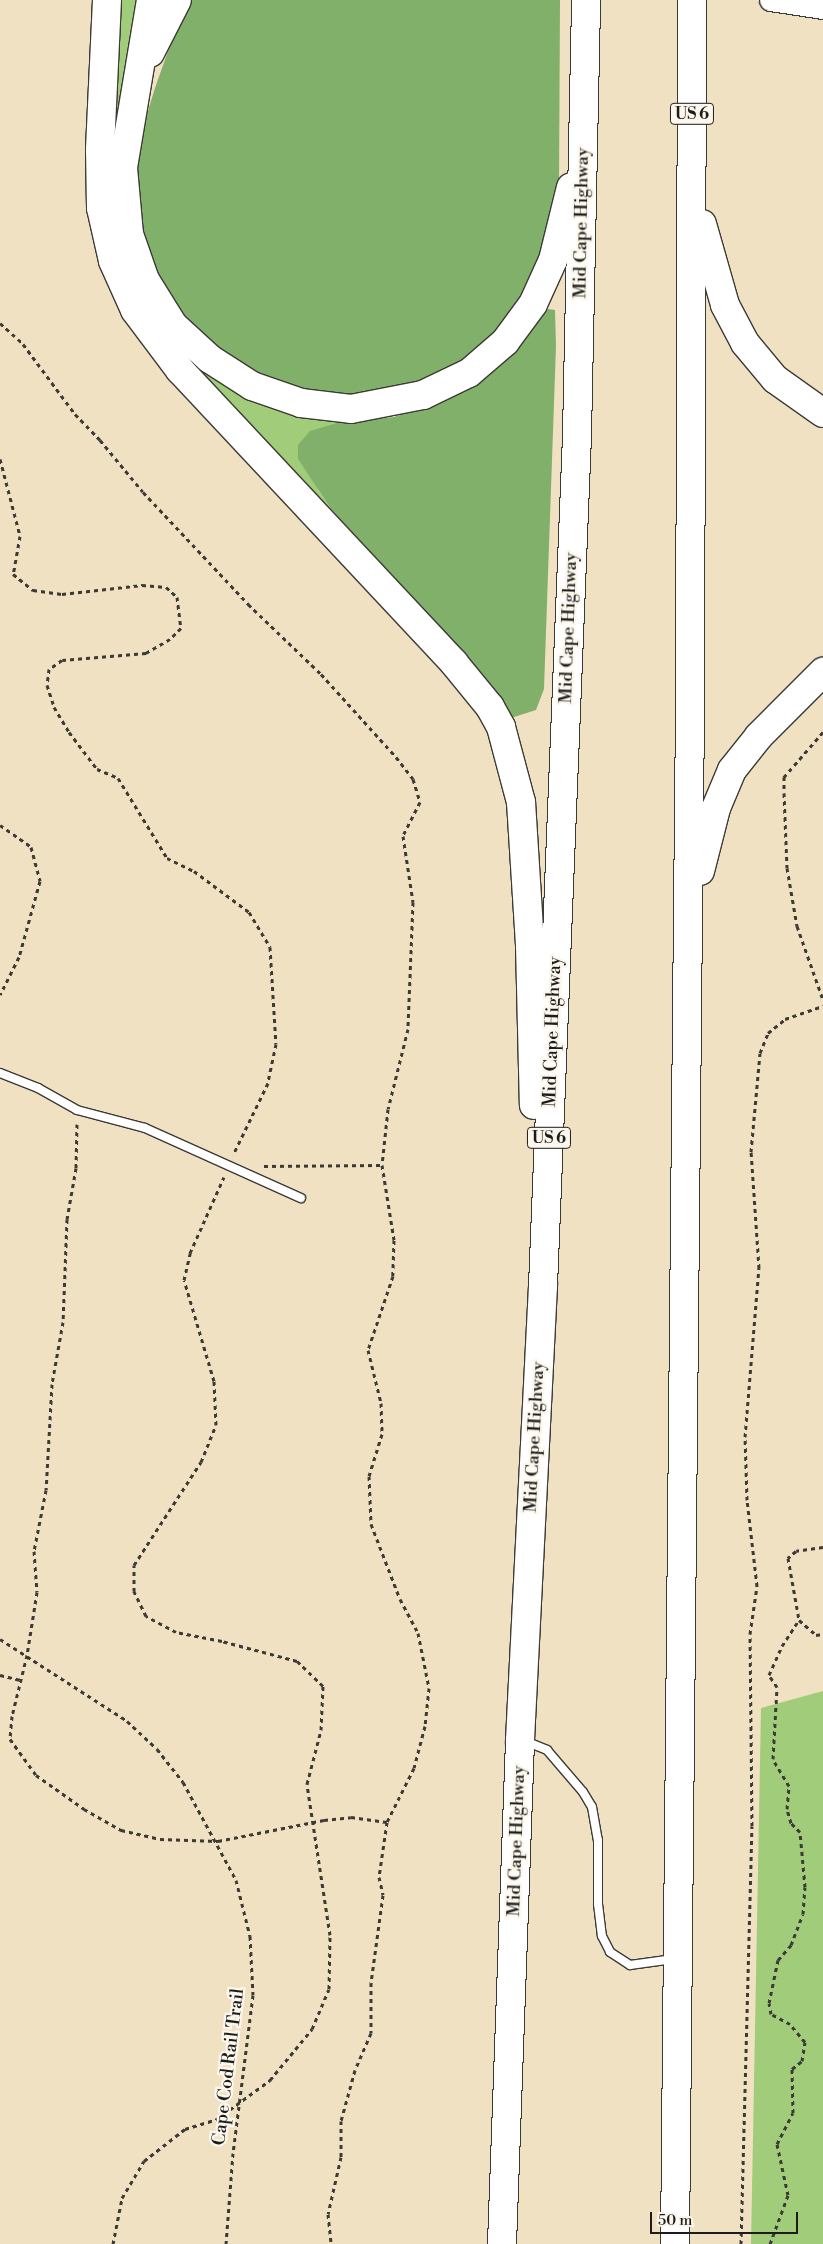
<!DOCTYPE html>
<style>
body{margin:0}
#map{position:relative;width:823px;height:2244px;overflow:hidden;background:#f1e1c3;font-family:"Libre Bodoni",serif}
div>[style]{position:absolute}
.green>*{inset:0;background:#a1cc79}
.forest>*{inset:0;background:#80b069}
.path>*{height:3px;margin-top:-1.5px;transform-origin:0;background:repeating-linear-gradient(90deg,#3c3a35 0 4px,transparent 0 8px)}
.roads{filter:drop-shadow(1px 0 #3c3a35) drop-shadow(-1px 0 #3c3a35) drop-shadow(0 1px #3c3a35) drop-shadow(0 -1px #3c3a35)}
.service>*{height:8px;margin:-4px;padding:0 4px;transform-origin:4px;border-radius:4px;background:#fff}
.secondary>*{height:22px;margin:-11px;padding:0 11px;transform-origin:11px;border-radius:11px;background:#fff}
.motorway>*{height:28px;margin:-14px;padding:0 14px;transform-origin:14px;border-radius:14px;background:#fff}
span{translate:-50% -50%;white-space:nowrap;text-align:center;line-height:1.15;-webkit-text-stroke:4.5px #fbf7ec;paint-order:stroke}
.shield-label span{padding:1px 4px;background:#fbf7ec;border:1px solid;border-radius:4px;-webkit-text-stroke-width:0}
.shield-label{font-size:16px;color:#1c1c1c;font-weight:700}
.street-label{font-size:18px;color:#1c1c1c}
.scale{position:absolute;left:650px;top:2212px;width:148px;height:22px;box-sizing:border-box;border:2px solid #1c1c1c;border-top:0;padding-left:6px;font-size:15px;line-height:18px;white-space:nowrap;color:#1c1c1c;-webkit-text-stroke:4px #fbf7ec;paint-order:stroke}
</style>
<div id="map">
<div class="green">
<div style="clip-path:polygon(116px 0,139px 0,119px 121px,358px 420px,318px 490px,331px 509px,174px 350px,109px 193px)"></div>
<div style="clip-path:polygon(823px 1691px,823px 2244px,751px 2244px,761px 1708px)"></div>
</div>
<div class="forest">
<div style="clip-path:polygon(191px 0,560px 0,559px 189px,535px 273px,525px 292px,493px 338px,468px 358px,411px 385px,358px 396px,302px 392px,274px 383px,211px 348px,163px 292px,143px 245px,134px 176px,143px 127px,155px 88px,180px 17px)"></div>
<div style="clip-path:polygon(548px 309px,555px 310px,556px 346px,544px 689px,536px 710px,514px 717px,508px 716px,498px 696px,455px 644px,331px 509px,298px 459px,298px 445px,310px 431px,337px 423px,394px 417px,427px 405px)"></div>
</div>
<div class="path">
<div style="left:0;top:323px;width:31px;rotate:42deg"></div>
<div style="left:23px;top:344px;width:87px;rotate:53.4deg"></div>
<div style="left:75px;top:414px;width:36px;rotate:46deg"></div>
<div style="left:100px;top:440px;width:67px;rotate:50.4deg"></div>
<div style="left:143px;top:492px;width:154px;rotate:46.8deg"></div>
<div style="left:248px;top:604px;width:101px;rotate:43.8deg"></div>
<div style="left:321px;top:674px;width:112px;rotate:47.9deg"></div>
<div style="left:396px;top:757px;width:28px;rotate:52deg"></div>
<div style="left:413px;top:779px;width:24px;rotate:73deg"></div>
<div style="left:420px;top:802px;width:38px;rotate:117deg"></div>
<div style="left:403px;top:836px;width:67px;rotate:81.4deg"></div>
<div style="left:413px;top:902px;width:127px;rotate:92.3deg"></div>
<div style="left:408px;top:1029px;width:82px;rotate:104deg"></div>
<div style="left:388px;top:1109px;width:56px;rotate:96.1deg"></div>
<div style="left:382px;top:1165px;width:76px;rotate:80.9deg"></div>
<div style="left:394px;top:1240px;width:36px;rotate:92deg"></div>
<div style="left:393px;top:1276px;width:78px;rotate:108.7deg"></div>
<div style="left:368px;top:1350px;width:55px;rotate:76.2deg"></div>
<div style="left:381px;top:1403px;width:31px;rotate:88deg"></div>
<div style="left:382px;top:1434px;width:44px;rotate:107.2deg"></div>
<div style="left:369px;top:1476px;width:48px;rotate:87.6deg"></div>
<div style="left:371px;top:1524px;width:80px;rotate:68.9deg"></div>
<div style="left:400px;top:1599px;width:38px;rotate:62deg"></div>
<div style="left:418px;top:1633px;width:56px;rotate:78.7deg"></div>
<div style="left:429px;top:1688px;width:38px;rotate:96deg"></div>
<div style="left:425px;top:1726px;width:43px;rotate:104.7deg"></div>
<div style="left:414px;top:1768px;width:60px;rotate:116.6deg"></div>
<div style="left:387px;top:1822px;width:56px;rotate:98.3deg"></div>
<div style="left:379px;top:1877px;width:18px;rotate:77deg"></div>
<div style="left:383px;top:1895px;width:89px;rotate:97.8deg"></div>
<div style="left:371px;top:1983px;width:50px;rotate:90deg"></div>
<div style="left:371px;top:2033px;width:40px;rotate:113.4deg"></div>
<div style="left:355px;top:2070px;width:53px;rotate:105.4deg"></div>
<div style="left:341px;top:2121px;width:36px;rotate:90deg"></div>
<div style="left:341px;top:2157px;width:58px;rotate:102.8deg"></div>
<div style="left:328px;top:2214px;width:30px;rotate:84deg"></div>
<div style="left:0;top:459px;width:80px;rotate:75.4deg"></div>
<div style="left:20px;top:536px;width:39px;rotate:100deg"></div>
<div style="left:13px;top:574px;width:26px;rotate:39deg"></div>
<div style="left:33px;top:590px;width:29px;rotate:8deg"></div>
<div style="left:62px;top:594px;width:81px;rotate:-6.4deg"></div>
<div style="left:142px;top:585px;width:24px;rotate:5deg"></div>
<div style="left:166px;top:587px;width:15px;rotate:42deg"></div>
<div style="left:177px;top:597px;width:31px;rotate:83deg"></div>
<div style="left:181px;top:628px;width:16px;rotate:135deg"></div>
<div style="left:170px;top:639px;width:28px;rotate:150deg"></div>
<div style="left:146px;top:653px;width:84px;rotate:175.2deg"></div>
<div style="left:62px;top:660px;width:16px;rotate:145deg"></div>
<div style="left:49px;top:669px;width:16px;rotate:97deg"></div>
<div style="left:47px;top:685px;width:23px;rotate:72deg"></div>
<div style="left:54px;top:707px;width:29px;rotate:59deg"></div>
<div style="left:69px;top:732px;width:46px;rotate:52.9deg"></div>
<div style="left:97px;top:769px;width:23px;rotate:23deg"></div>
<div style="left:118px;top:778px;width:94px;rotate:58.5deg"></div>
<div style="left:167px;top:858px;width:30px;rotate:26deg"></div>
<div style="left:194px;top:871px;width:69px;rotate:36.7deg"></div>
<div style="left:249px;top:912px;width:41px;rotate:59deg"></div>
<div style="left:270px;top:947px;width:97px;rotate:86.5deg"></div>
<div style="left:276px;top:1044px;width:40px;rotate:102deg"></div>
<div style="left:268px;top:1083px;width:80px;rotate:115.9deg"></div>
<div style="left:823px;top:732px;width:60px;rotate:130.9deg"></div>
<div style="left:784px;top:777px;width:16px;rotate:90deg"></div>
<div style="left:784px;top:793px;width:75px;rotate:87.7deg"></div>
<div style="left:787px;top:868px;width:59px;rotate:80.2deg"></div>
<div style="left:797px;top:926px;width:78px;rotate:70.6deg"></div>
<div style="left:0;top:825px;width:38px;rotate:35deg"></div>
<div style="left:31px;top:847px;width:35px;rotate:75deg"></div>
<div style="left:40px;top:881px;width:79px;rotate:105.4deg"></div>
<div style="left:19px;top:957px;width:42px;rotate:116.6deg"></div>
<div style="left:77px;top:1124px;width:44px;rotate:91.3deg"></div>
<div style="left:76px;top:1168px;width:52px;rotate:100deg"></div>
<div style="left:67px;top:1219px;width:103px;rotate:92.2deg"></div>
<div style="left:63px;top:1322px;width:63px;rotate:100.1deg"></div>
<div style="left:52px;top:1384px;width:106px;rotate:93.2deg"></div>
<div style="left:46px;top:1490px;width:62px;rotate:101.1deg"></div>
<div style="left:34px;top:1551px;width:41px;rotate:85.8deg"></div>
<div style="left:37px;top:1592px;width:64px;rotate:99deg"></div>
<div style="left:27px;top:1655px;width:63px;rotate:103.8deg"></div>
<div style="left:12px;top:1716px;width:23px;rotate:95deg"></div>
<div style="left:10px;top:1739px;width:44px;rotate:54.2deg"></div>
<div style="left:36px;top:1775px;width:59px;rotate:35.3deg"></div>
<div style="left:84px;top:1809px;width:43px;rotate:29.6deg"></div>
<div style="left:121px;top:1830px;width:40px;rotate:13deg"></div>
<div style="left:160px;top:1839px;width:58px;rotate:2deg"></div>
<div style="left:218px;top:1841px;width:108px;rotate:-11.2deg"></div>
<div style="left:324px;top:1820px;width:27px;rotate:-6deg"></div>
<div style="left:351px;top:1817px;width:36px;rotate:8deg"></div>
<div style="left:264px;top:1166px;width:118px;rotate:-0.5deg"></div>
<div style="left:823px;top:1547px;width:27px;rotate:172deg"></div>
<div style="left:796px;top:1551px;width:11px;rotate:139deg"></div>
<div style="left:788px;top:1558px;width:63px;rotate:79.9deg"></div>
<div style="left:799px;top:1620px;width:23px;rotate:41deg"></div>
<div style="left:816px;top:1635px;width:7px;rotate:-8deg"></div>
<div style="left:0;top:1639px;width:151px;rotate:32.8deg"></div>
<div style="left:127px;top:1721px;width:41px;rotate:43deg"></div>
<div style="left:157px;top:1749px;width:42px;rotate:51.8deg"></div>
<div style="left:183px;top:1782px;width:111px;rotate:61.6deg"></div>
<div style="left:236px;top:1880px;width:58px;rotate:76deg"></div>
<div style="left:250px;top:1936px;width:59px;rotate:87.1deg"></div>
<div style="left:253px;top:1995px;width:159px;rotate:97.2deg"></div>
<div style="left:233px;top:2153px;width:91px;rotate:94.4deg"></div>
<div style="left:0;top:1675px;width:21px;rotate:14deg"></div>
<div style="left:113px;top:2244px;width:47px;rotate:-78.9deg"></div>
<div style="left:122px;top:2198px;width:43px;rotate:-59.3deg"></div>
<div style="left:144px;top:2161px;width:52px;rotate:-38deg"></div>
<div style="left:185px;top:2129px;width:34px;rotate:-17deg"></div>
<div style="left:217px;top:2119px;width:66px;rotate:-36.3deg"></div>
<div style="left:270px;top:2080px;width:66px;rotate:-50.5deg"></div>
<div style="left:312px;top:2029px;width:43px;rotate:-67deg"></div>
<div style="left:329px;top:1989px;width:54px;rotate:-88.9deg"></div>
<div style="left:330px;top:1935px;width:153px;rotate:-98.7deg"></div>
<div style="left:307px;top:1784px;width:56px;rotate:-75.5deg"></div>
<div style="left:321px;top:1730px;width:44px;rotate:-87.4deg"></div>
<div style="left:323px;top:1686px;width:36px;rotate:-136deg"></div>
<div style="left:297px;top:1661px;width:78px;rotate:-165.1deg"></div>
<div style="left:222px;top:1641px;width:47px;rotate:-168.9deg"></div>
<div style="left:176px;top:1632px;width:34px;rotate:-152deg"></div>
<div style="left:146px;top:1616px;width:28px;rotate:-116deg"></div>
<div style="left:134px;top:1591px;width:26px;rotate:-90deg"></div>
<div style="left:134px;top:1565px;width:123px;rotate:-57deg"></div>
<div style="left:201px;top:1462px;width:40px;rotate:-68deg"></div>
<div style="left:216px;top:1425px;width:44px;rotate:-92.6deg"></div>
<div style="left:214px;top:1381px;width:105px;rotate:-106.5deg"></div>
<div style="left:184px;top:1280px;width:28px;rotate:-77deg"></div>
<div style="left:190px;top:1253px;width:83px;rotate:-65.9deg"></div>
<div style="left:741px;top:2244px;width:418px;rotate:-88.5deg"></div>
<div style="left:752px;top:1826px;width:192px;rotate:-90.6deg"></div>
<div style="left:750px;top:1634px;width:49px;rotate:-81.7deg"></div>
<div style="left:757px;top:1586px;width:87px;rotate:-96.6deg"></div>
<div style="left:747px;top:1500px;width:63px;rotate:-91.8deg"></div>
<div style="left:745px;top:1437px;width:170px;rotate:-85.3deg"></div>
<div style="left:759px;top:1268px;width:116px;rotate:-93.9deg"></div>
<div style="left:751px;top:1152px;width:99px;rotate:-84.8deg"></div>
<div style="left:760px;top:1053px;width:22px;rotate:-68deg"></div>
<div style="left:768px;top:1033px;width:22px;rotate:-39deg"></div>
<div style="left:785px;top:1019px;width:40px;rotate:-18.9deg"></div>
<div style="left:770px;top:2244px;width:52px;rotate:-69.8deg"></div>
<div style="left:788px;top:2195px;width:52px;rotate:-102.2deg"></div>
<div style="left:777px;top:2144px;width:35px;rotate:-63deg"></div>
<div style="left:793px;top:2113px;width:44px;rotate:-91.3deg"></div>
<div style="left:792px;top:2069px;width:13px;rotate:-39deg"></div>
<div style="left:802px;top:2061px;width:19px;rotate:-81deg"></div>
<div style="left:805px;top:2042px;width:23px;rotate:-130deg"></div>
<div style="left:790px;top:2024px;width:21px;rotate:-152deg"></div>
<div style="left:771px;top:2014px;width:11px;rotate:-100deg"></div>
<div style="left:769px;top:2003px;width:44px;rotate:-78.2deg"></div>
<div style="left:778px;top:1960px;width:20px;rotate:-49deg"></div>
<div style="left:791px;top:1945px;width:33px;rotate:-69deg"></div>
<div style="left:803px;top:1914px;width:27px;rotate:-86deg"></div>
<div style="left:805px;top:1887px;width:55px;rotate:-95.2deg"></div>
<div style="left:800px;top:1832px;width:13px;rotate:-135deg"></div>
<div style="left:791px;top:1823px;width:15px;rotate:-106deg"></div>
<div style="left:787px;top:1809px;width:23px;rotate:-85deg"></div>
<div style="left:789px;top:1786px;width:31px;rotate:-121deg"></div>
<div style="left:773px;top:1759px;width:72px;rotate:-86.8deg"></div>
<div style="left:777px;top:1687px;width:14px;rotate:-124deg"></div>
<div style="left:769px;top:1675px;width:32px;rotate:-66deg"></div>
<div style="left:782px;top:1646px;width:31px;rotate:-57deg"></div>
</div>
<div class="roads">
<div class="service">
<div style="left:0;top:1073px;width:41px;rotate:21.5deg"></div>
<div style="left:38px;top:1088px;width:45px;rotate:29.4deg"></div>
<div style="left:77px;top:1110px;width:70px;rotate:14.8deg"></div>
<div style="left:145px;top:1128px;width:171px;rotate:24.2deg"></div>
<div style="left:525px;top:1741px;width:24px;rotate:22deg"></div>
<div style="left:547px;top:1750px;width:55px;rotate:49.4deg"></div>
<div style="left:583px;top:1792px;width:17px;rotate:59deg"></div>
<div style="left:592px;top:1807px;width:34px;rotate:80deg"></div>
<div style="left:598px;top:1840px;width:64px;rotate:90deg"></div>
<div style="left:598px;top:1904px;width:32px;rotate:83deg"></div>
<div style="left:602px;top:1936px;width:18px;rotate:63deg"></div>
<div style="left:610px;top:1952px;width:24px;rotate:33deg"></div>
<div style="left:630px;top:1965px;width:44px;rotate:-7.8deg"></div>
</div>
<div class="secondary">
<div style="left:771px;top:0;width:53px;rotate:8.7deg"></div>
</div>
<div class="motorway">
<div style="left:107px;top:0;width:150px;rotate:92.7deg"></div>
<div style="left:100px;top:150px;width:58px;rotate:89deg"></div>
<div style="left:101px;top:208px;width:54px;rotate:77.2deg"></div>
<div style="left:113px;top:261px;width:54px;rotate:65.8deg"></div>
<div style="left:135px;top:310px;width:75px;rotate:53.1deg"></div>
<div style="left:180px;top:370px;width:401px;rotate:46.9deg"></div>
<div style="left:454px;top:663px;width:57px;rotate:50.7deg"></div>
<div style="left:490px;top:707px;width:23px;rotate:61deg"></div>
<div style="left:501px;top:727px;width:78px;rotate:75.1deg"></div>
<div style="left:521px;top:802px;width:144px;rotate:86.4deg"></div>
<div style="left:530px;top:946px;width:159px;rotate:88.6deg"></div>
<div style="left:151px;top:0;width:170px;rotate:99.5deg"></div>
<div style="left:123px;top:168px;width:66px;rotate:84.8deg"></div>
<div style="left:129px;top:234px;width:49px;rotate:70.8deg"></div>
<div style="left:145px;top:280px;width:53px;rotate:58.1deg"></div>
<div style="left:173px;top:325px;width:50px;rotate:42.6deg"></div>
<div style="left:210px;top:359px;width:50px;rotate:32.7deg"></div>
<div style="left:252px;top:386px;width:52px;rotate:19.1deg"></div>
<div style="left:301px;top:403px;width:50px;rotate:6.8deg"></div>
<div style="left:351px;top:409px;width:73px;rotate:-11deg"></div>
<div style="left:423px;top:395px;width:51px;rotate:-25.6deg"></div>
<div style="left:469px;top:373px;width:48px;rotate:-40.7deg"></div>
<div style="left:505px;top:342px;width:47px;rotate:-53.6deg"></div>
<div style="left:533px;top:304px;width:48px;rotate:-65.6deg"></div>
<div style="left:553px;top:260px;width:75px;rotate:-76.1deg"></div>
<div style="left:150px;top:53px;width:59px;rotate:-63deg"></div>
<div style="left:702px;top:224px;width:84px;rotate:74.1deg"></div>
<div style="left:725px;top:305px;width:43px;rotate:62.2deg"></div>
<div style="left:745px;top:343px;width:47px;rotate:50.2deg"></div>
<div style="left:775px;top:379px;width:59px;rotate:35.3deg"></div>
<div style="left:700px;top:871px;width:65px;rotate:-75.7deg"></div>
<div style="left:716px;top:808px;width:41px;rotate:-67.2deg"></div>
<div style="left:732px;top:770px;width:43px;rotate:-51.5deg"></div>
<div style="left:759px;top:736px;width:91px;rotate:-45deg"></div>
<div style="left:502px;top:2244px;width:504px;rotate:-87.95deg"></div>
<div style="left:520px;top:1740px;width:455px;rotate:-87.1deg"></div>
<div style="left:543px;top:1286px;width:853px;rotate:-87.71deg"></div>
<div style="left:577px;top:434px;width:434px;rotate:-88.8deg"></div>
<div style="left:675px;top:2244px;width:1532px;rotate:-89.44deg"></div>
<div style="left:690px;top:712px;width:712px;rotate:-89.84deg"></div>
</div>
</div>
<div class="shield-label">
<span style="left:692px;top:114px">US 6</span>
<span style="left:549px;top:1138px">US 6</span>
</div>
<div class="street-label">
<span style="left:582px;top:223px;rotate:-89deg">Mid Cape Highway</span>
<span style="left:569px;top:628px;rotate:-88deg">Mid Cape Highway</span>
<span style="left:553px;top:1032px;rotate:-88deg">Mid Cape Highway</span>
<span style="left:535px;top:1437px;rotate:-87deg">Mid Cape Highway</span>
<span style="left:517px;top:1841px;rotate:-88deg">Mid Cape Highway</span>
<span style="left:229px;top:2067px;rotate:-83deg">Cape Cod Rail Trail</span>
</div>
<div class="scale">50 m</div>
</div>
